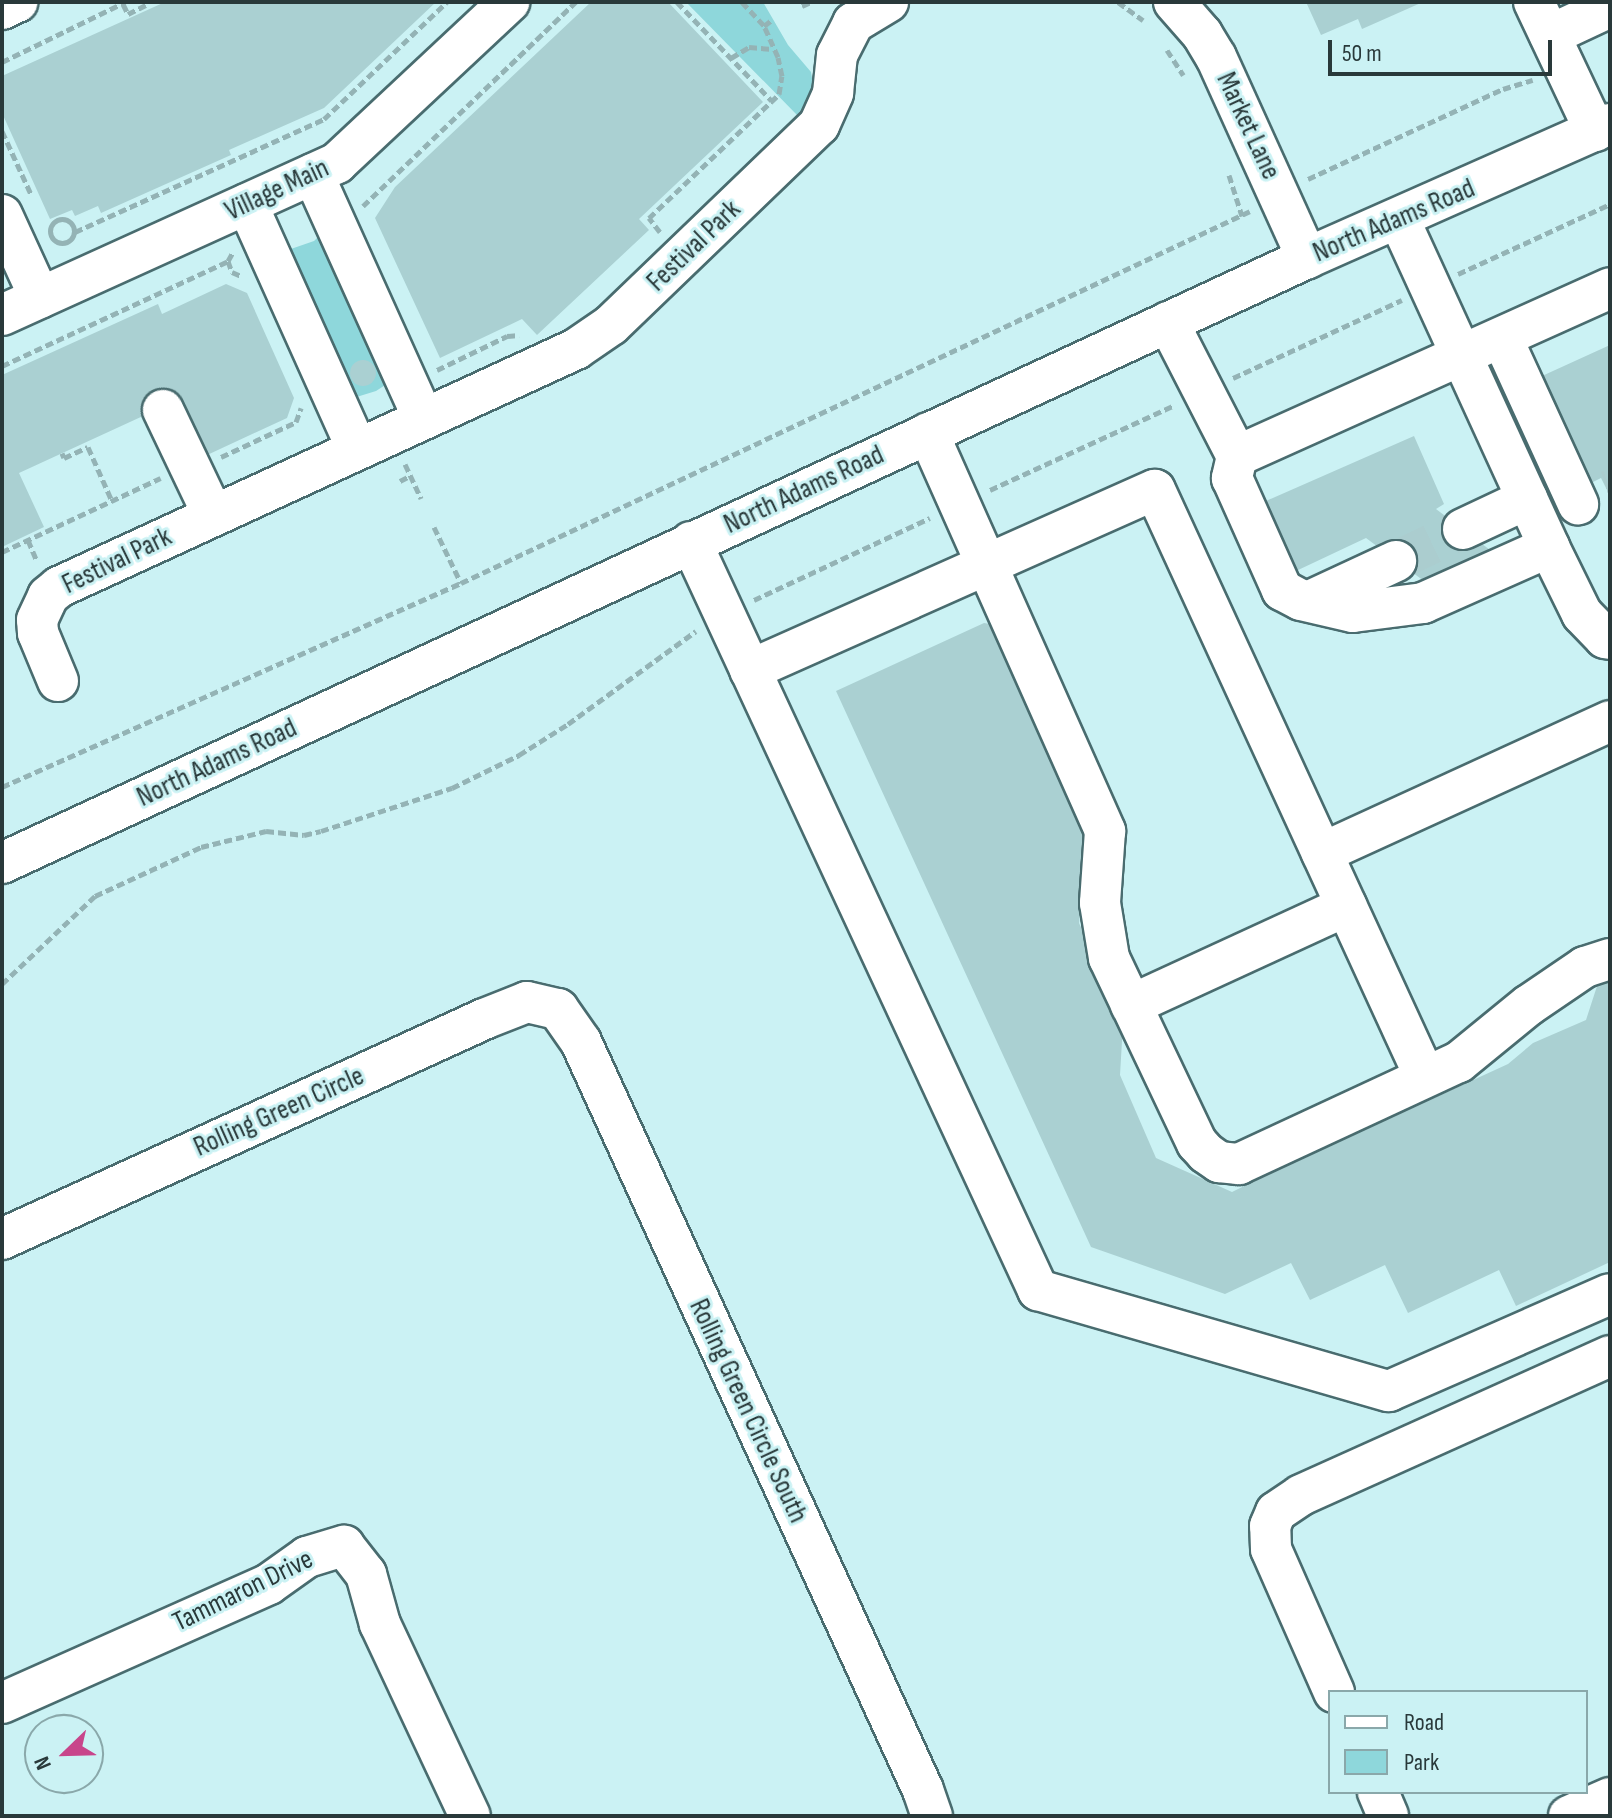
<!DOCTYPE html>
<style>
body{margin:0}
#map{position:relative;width:1612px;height:1818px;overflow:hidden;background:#cbf2f4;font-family:"Sofia Sans Condensed",sans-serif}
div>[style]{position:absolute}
.green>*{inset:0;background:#8ed7db}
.building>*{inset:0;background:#aad0d2}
.round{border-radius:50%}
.minor-tunnel>*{height:40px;margin-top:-20px;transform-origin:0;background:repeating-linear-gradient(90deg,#abcdcf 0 40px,transparent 0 60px)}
.path>*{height:5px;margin-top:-2.5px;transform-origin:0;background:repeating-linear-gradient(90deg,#94b3b5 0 8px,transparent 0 12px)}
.path>.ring{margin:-2.5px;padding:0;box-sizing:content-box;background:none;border:5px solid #94b3b5;border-radius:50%}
.roads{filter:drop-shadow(2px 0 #496c6f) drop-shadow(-2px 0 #496c6f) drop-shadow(0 2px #496c6f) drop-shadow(0 -2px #496c6f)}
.minor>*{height:40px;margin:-20px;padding:0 20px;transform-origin:20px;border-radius:20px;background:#fff}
span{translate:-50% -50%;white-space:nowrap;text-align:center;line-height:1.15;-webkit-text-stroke:6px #cbf2f4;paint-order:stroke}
.street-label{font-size:28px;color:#29393a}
.frame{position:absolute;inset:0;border:4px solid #29393a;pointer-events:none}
.legend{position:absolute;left:1328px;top:1690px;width:260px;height:104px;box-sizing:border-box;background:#cbf2f4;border:2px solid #8aa8aa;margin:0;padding:10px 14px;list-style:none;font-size:24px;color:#29393a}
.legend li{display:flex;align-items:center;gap:16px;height:40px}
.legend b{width:40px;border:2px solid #8aa8aa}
.north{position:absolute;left:24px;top:1714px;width:80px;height:80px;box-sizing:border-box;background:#cbf2f4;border:2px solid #8aa8aa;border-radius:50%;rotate:247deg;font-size:22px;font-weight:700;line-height:32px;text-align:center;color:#29393a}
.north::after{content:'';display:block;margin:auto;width:28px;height:36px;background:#c8458b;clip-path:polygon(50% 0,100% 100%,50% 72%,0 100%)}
.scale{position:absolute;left:1328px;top:40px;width:224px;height:36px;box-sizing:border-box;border:4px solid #29393a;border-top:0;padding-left:10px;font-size:24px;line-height:28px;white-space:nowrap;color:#29393a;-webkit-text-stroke:6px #cbf2f4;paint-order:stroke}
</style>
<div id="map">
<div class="green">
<div style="clip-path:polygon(686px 2px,763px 2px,788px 45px,811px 72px,814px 91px,803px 113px,797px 115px)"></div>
<div style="clip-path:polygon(321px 234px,393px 380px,376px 391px,350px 399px,288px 250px,314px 241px)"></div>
</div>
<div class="building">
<div style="clip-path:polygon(165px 2px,436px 2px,324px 108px,229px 150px,231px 155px,101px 213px,98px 206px,75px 216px,72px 210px,50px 219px,2px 113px,2px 76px)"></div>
<div style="clip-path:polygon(591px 2px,668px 2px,763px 102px,639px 219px,649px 230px,537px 335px,522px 319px,440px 358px,375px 218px,395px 187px)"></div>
<div style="clip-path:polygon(1306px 2px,1423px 2px,1362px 29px,1358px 19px,1321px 35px)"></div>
<div style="clip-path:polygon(226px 284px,247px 293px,294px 398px,287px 418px,205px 456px,180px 399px,19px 473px,44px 527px,2px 547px,2px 375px,158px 304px,162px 314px)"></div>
<div style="clip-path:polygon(1610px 345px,1610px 496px,1601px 478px,1591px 483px,1542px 376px)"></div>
<div class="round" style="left:350px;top:360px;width:26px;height:26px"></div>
<div style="clip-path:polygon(1414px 436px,1444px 504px,1436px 509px,1494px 553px,1428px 584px,1366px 538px,1296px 571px,1266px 501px)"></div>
<div style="clip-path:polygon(984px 623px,1008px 627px,1089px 805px,1079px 923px,1123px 1024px,1120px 1075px,1156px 1158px,1232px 1192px,1432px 1093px,1434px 1098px,1508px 1064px,1533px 1043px,1586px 1020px,1599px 980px,1610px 984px,1610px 1262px,1516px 1306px,1499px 1270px,1408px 1313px,1385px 1265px,1310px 1300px,1291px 1263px,1225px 1294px,1091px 1247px,836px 691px)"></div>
</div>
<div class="minor-tunnel">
<div style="left:1607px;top:491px;width:3px;rotate:-18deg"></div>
<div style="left:1396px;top:561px;width:74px;rotate:-25.5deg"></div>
</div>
<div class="path">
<div style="left:677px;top:2px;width:137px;rotate:46.2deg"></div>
<div style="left:742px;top:2px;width:33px;rotate:47deg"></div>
<div style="left:764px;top:26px;width:11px;rotate:-38deg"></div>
<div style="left:1118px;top:2px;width:31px;rotate:36deg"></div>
<div style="left:123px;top:4px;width:11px;rotate:63deg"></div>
<div style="left:128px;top:14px;width:20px;rotate:-27deg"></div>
<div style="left:802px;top:6px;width:10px;rotate:-24deg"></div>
<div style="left:1167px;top:50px;width:30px;rotate:57deg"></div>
<div style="left:731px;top:58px;width:21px;rotate:-31deg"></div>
<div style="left:749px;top:47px;width:24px;rotate:5deg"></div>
<div style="left:2px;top:62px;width:137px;rotate:-26deg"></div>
<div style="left:2px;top:131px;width:69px;rotate:65.3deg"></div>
<div style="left:1229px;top:175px;width:43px;rotate:72.4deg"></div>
<div style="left:1308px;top:179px;width:215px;rotate:-24.8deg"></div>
<div style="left:1503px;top:89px;width:31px;rotate:-17deg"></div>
<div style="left:363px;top:206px;width:295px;rotate:-43.8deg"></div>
<div class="ring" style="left:50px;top:219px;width:19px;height:19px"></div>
<div style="left:75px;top:232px;width:273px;rotate:-24.4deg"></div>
<div style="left:324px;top:119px;width:170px;rotate:-43.6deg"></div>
<div style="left:660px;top:232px;width:18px;rotate:-128deg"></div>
<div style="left:649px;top:218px;width:180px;rotate:-43.6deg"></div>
<div style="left:779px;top:94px;width:18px;rotate:-81deg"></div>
<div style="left:782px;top:76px;width:19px;rotate:-102deg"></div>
<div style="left:778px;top:57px;width:34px;rotate:-114deg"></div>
<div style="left:228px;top:261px;width:12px;rotate:70deg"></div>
<div style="left:232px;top:272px;width:10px;rotate:24deg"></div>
<div style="left:1458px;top:274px;width:167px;rotate:-24.7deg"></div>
<div style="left:2px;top:366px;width:249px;rotate:-24.9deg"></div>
<div style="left:228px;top:261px;width:10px;rotate:-61deg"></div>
<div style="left:437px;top:370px;width:78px;rotate:-25.9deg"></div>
<div style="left:507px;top:336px;width:12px;rotate:-5deg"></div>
<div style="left:1233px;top:378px;width:186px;rotate:-24.8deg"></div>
<div style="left:62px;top:453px;width:5px;rotate:68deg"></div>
<div style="left:64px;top:458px;width:26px;rotate:-25deg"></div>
<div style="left:88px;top:447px;width:59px;rotate:66deg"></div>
<div style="left:221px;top:457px;width:83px;rotate:-25deg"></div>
<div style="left:296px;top:422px;width:15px;rotate:-70deg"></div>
<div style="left:405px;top:464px;width:38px;rotate:65deg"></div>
<div style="left:400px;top:481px;width:11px;rotate:-27deg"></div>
<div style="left:990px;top:490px;width:201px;rotate:-24.7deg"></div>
<div style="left:434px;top:527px;width:62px;rotate:64.3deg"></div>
<div style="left:28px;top:540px;width:23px;rotate:67deg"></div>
<div style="left:2px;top:552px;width:175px;rotate:-25deg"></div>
<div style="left:754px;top:600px;width:194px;rotate:-25deg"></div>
<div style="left:2px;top:787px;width:502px;rotate:-23.96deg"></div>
<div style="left:461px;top:583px;width:872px;rotate:-25.24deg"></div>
<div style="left:2px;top:984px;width:128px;rotate:-43.4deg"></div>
<div style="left:95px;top:896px;width:117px;rotate:-24.8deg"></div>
<div style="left:201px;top:847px;width:67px;rotate:-13.8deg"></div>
<div style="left:266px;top:831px;width:38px;rotate:6deg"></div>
<div style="left:304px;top:835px;width:17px;rotate:-13deg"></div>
<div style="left:321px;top:831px;width:138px;rotate:-18.2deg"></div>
<div style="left:452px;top:788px;width:75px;rotate:-26.2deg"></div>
<div style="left:519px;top:755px;width:58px;rotate:-32.3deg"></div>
<div style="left:568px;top:724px;width:158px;rotate:-36deg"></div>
</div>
<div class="roads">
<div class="minor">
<div style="left:1174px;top:2px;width:43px;rotate:48.8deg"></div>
<div style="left:1202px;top:34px;width:27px;rotate:59deg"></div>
<div style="left:1216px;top:57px;width:221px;rotate:65.6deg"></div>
<div style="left:1534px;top:2px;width:143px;rotate:64.7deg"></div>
<div style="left:2px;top:9px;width:17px;rotate:-25deg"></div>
<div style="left:1550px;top:35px;width:66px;rotate:-25deg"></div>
<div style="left:313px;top:174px;width:268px;rotate:65.7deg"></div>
<div style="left:247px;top:204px;width:269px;rotate:65.8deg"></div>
<div style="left:2px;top:215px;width:91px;rotate:65.4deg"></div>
<div style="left:1399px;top:219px;width:361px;rotate:65.4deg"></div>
<div style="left:1549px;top:547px;width:75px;rotate:63.8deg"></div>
<div style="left:1582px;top:614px;width:33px;rotate:46deg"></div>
<div style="left:1605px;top:638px;width:5px;rotate:11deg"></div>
<div style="left:2px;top:315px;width:368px;rotate:-24.4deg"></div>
<div style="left:337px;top:163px;width:236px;rotate:-43.1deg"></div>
<div style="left:1168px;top:322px;width:151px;rotate:62.8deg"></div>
<div style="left:1237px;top:456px;width:23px;rotate:103deg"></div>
<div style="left:1232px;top:478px;width:123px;rotate:65.9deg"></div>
<div style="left:1282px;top:590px;width:21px;rotate:28deg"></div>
<div style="left:1301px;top:600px;width:53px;rotate:13deg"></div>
<div style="left:1353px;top:612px;width:71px;rotate:-7.3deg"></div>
<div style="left:1423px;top:603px;width:138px;rotate:-24deg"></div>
<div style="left:1502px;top:338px;width:183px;rotate:65.4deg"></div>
<div style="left:163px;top:410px;width:116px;rotate:64.5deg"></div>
<div style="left:928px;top:433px;width:436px;rotate:66deg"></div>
<div style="left:1105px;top:831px;width:72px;rotate:94deg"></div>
<div style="left:1100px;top:903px;width:56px;rotate:80.7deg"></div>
<div style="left:1109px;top:958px;width:205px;rotate:64.6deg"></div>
<div style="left:1197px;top:1143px;width:13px;rotate:48deg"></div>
<div style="left:1206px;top:1153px;width:16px;rotate:35deg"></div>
<div style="left:1219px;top:1162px;width:20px;rotate:6deg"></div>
<div style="left:1239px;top:1164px;width:242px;rotate:-24.9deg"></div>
<div style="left:1459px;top:1062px;width:90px;rotate:-39.2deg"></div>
<div style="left:1529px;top:1005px;width:68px;rotate:-34.2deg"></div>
<div style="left:1585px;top:967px;width:26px;rotate:-18deg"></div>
<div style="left:1237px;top:456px;width:409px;rotate:-24.2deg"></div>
<div style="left:1463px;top:529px;width:71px;rotate:-25.1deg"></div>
<div style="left:691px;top:542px;width:825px;rotate:65.11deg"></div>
<div style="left:1038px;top:1290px;width:365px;rotate:16.1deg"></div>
<div style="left:1389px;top:1391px;width:241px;rotate:-23.7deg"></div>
<div style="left:1310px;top:601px;width:95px;rotate:-24.9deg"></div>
<div style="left:750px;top:670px;width:443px;rotate:-24deg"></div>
<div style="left:1155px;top:490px;width:646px;rotate:65.3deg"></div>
<div style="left:58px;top:681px;width:52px;rotate:-112.6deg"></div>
<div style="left:38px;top:633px;width:13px;rotate:-94deg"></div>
<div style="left:37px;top:620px;width:26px;rotate:-65deg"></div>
<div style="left:48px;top:596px;width:14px;rotate:-39deg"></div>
<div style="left:59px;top:587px;width:569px;rotate:-24.72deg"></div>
<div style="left:576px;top:349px;width:42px;rotate:-34.4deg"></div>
<div style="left:611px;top:325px;width:289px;rotate:-43.9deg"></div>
<div style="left:819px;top:125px;width:35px;rotate:-66deg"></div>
<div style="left:833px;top:93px;width:38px;rotate:-84deg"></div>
<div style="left:837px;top:55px;width:36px;rotate:-63deg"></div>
<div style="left:853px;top:23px;width:41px;rotate:-31deg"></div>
<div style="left:1322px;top:853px;width:317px;rotate:-24.6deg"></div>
<div style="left:2px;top:863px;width:1438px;rotate:-24.87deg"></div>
<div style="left:1307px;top:258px;width:331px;rotate:-23.9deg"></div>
<div style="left:1131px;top:1005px;width:237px;rotate:-24.7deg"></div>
<div style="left:2px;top:1239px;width:530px;rotate:-24.53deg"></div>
<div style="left:484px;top:1019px;width:46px;rotate:-21.6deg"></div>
<div style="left:527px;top:1002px;width:32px;rotate:13deg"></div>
<div style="left:558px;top:1009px;width:40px;rotate:55.1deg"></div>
<div style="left:581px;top:1042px;width:822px;rotate:65.43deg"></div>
<div style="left:923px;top:1790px;width:28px;rotate:71deg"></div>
<div style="left:1334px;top:1692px;width:156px;rotate:-113.8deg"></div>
<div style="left:1271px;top:1549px;width:23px;rotate:-92deg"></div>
<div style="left:1270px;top:1526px;width:15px;rotate:-67deg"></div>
<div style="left:1276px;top:1512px;width:30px;rotate:-34deg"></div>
<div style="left:1301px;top:1495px;width:339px;rotate:-24.2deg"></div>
<div style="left:2px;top:1703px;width:292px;rotate:-24deg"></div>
<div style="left:269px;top:1584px;width:47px;rotate:-35.4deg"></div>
<div style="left:307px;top:1557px;width:39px;rotate:-17deg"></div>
<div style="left:344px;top:1546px;width:36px;rotate:52deg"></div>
<div style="left:366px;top:1574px;width:52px;rotate:74.4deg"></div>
<div style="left:380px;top:1624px;width:212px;rotate:64.9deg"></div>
<div style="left:1378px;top:1792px;width:26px;rotate:67deg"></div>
<div style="left:1569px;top:1816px;width:45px;rotate:-23.7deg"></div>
</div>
</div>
<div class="street-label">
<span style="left:1248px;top:126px;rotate:65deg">Market Lane</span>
<span style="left:277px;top:190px;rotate:-25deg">Village Main</span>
<span style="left:1394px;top:221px;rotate:-23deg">North Adams Road</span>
<span style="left:694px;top:246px;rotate:-44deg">Festival Park</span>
<span style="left:804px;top:490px;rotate:-25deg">North Adams Road</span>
<span style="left:117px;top:561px;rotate:-26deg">Festival Park</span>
<span style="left:217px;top:763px;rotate:-25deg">North Adams Road</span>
<span style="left:279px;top:1112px;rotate:-24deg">Rolling Green Circle</span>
<span style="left:748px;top:1411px;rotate:65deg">Rolling Green Circle South</span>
<span style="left:243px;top:1591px;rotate:-26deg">Tammaron Drive</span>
</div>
<div class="frame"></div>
<ul class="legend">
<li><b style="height:10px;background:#fff"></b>Road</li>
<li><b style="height:22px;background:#8ed7db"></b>Park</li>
</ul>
<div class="north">N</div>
<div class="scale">50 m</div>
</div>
